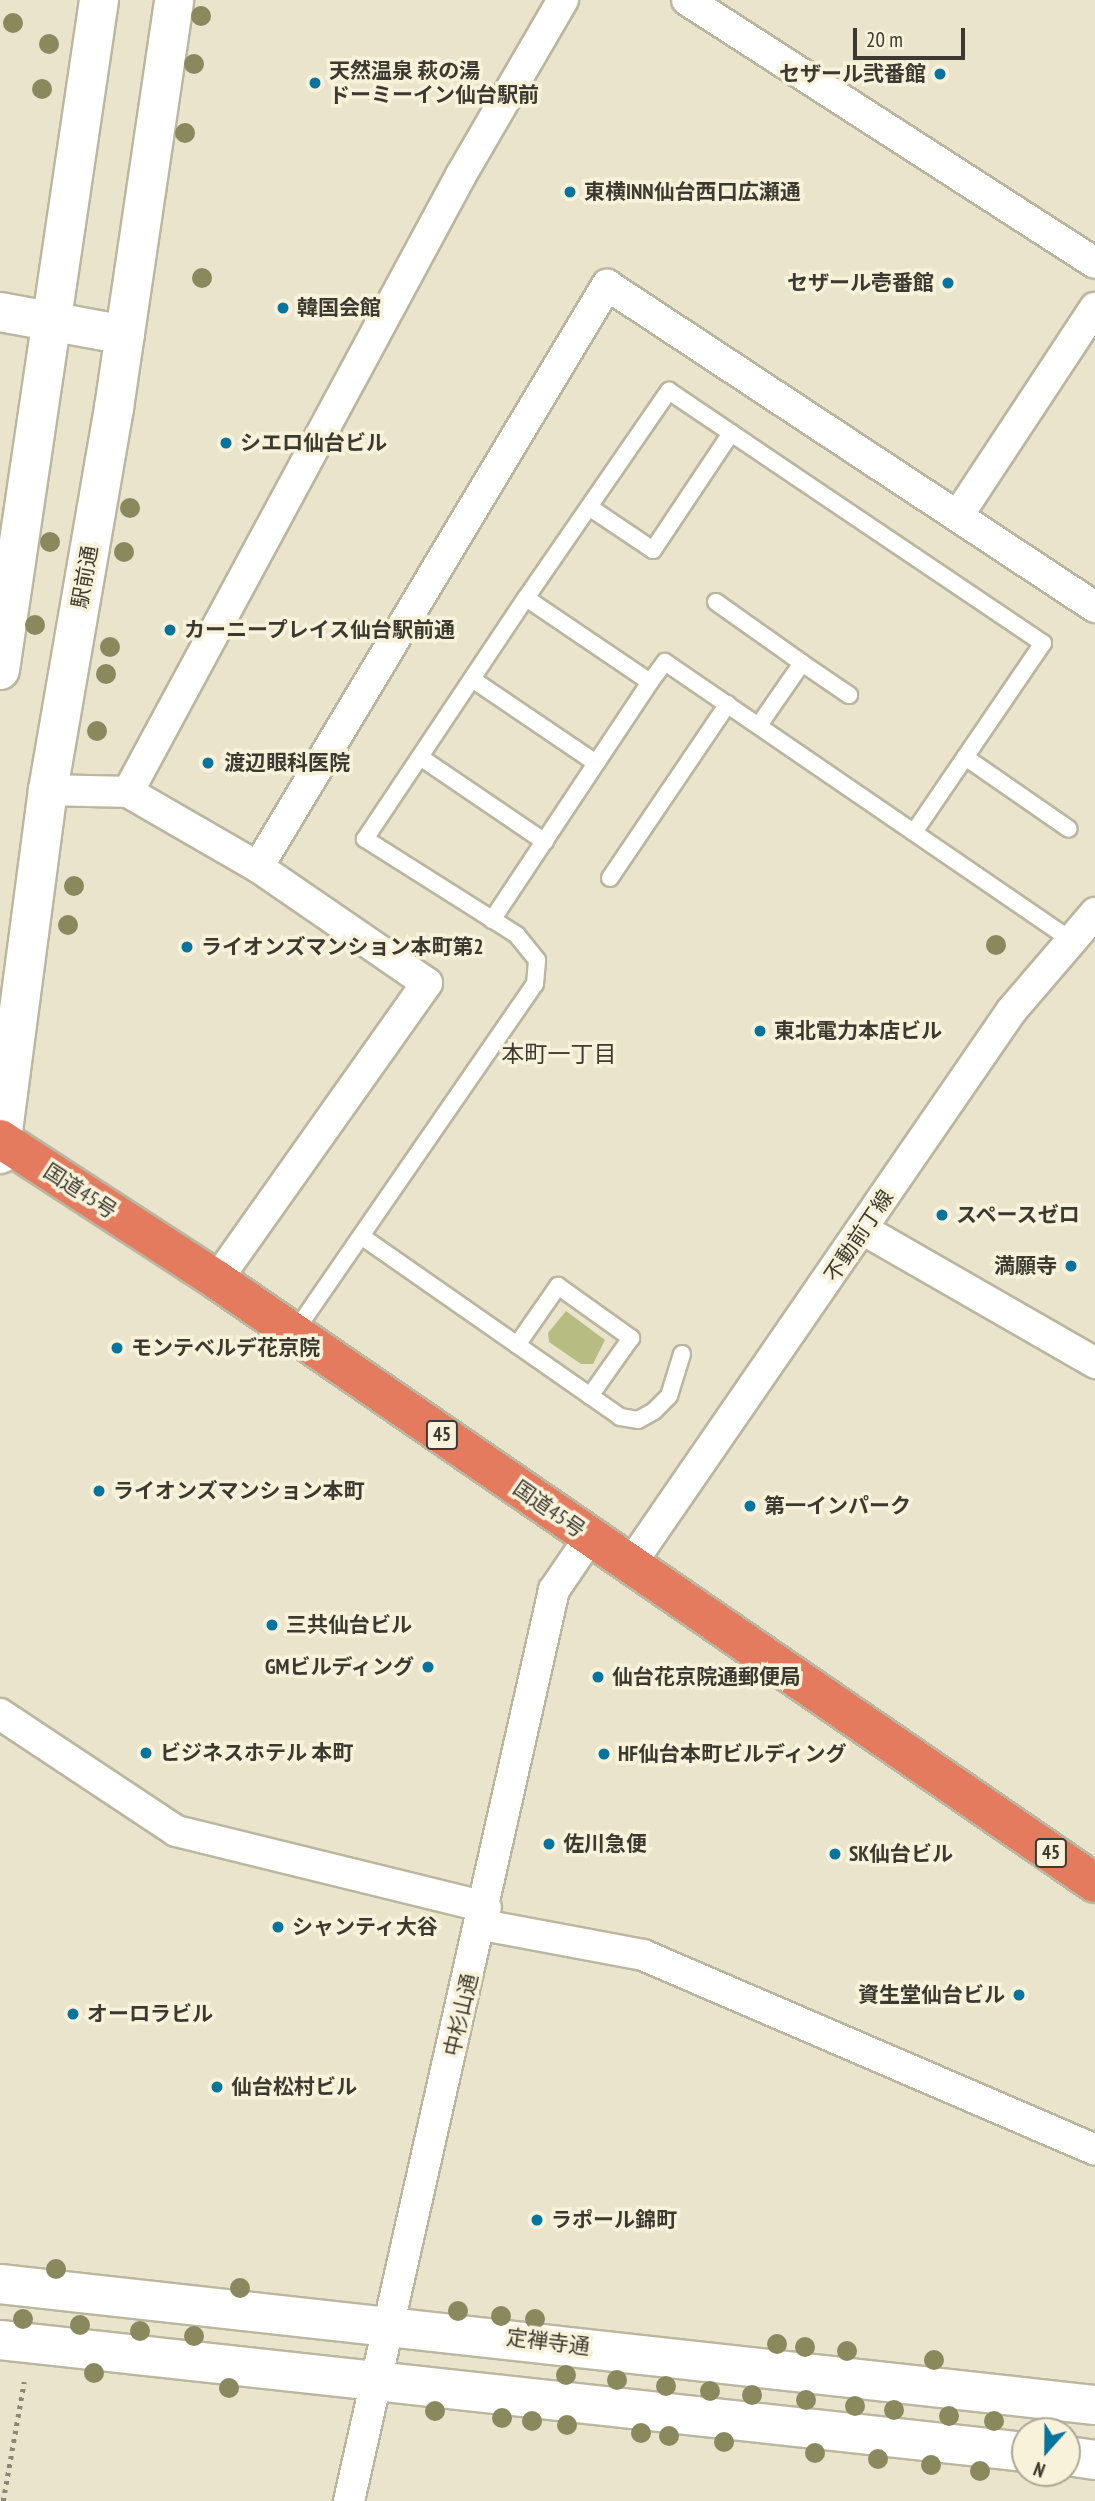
<!DOCTYPE html>
<meta charset="utf-8">
<style>
body{margin:0}
#map{position:relative;width:1095px;height:2501px;overflow:hidden;background:#eae4cd;font-family:"PT Sans Narrow","Noto Sans JP",sans-serif}
div>[style]{position:absolute}
.green>*{inset:0;background:#b7bd82}
.path>*{height:4.5px;margin-top:-2.25px;transform-origin:0;background:repeating-linear-gradient(90deg,#8a8777 0 3.5px,transparent 0 8.5px)}
.roads{filter:drop-shadow(2px 0 #bbb69f) drop-shadow(-2px 0 #bbb69f) drop-shadow(0 2px #bbb69f) drop-shadow(0 -2px #bbb69f)}
.service>*{height:16px;margin:-8px;padding:0 8px;transform-origin:8px;border-radius:8px;background:#fff}
.minor>*{height:30px;margin:-15px;padding:0 15px;transform-origin:15px;border-radius:15px;background:#fff}
.tertiary>*{height:38px;margin:-19px;padding:0 19px;transform-origin:19px;border-radius:19px;background:#fff}
.trunk>*{height:38px;margin:-19px;padding:0 19px;transform-origin:19px;border-radius:19px;background:#e47b5f}
.trees>*{width:20px;height:20px;margin:-10px;border-radius:50%;background:#8a895e}
.dots>*{width:19px;height:19px;translate:-50% -50%;box-sizing:border-box;border:4px solid #f8f2da;border-radius:50%}
span{translate:-50% -50%;white-space:nowrap;text-align:center;line-height:1.15;-webkit-text-stroke:7px #f8f2da;paint-order:stroke}
.shield-label span{padding:2px 5px;background:#f8f2da;border:2px solid;border-radius:5px;-webkit-text-stroke-width:0}
.shield-label{font-size:19px;color:#3c3a30;font-weight:700}
.poi-label{font-size:21px;color:#3c3a30;font-weight:700}
.left{translate:0 -50%;text-align:left}
.right{translate:-100% -50%;text-align:right}
.street-label{font-size:21px;color:#3c3a30}
.neighbourhood-label{font-size:23px;color:#3c3a30}
.north{position:absolute;left:1011px;top:2417px;width:70px;height:70px;box-sizing:border-box;background:#f8f2da;border:2px solid #ada896;border-radius:50%;rotate:201deg;font-size:19px;font-weight:700;line-height:28px;text-align:center;color:#3c3a30}
.north::after{content:'';display:block;margin:auto;width:24px;height:32px;background:#05749f;clip-path:polygon(50% 0,100% 100%,50% 72%,0 100%)}
.scale{position:absolute;left:853px;top:28px;width:112px;height:32px;box-sizing:border-box;border:4px solid #3c3a30;border-top:0;padding-left:9px;font-size:21px;line-height:24px;white-space:nowrap;color:#3c3a30;-webkit-text-stroke:5px #f8f2da;paint-order:stroke}
</style>
<div id="map">
<div class="green">
<div style="clip-path:polygon(566px 1311px,605px 1340px,593px 1364px,581px 1364px,549px 1342px,548px 1333px)"></div>
</div>
<div class="path">
<div style="left:3px;top:2501px;width:121px;rotate:-80deg"></div>
</div>
<div class="roads">
<div class="service">
<div style="left:589px;top:507px;width:77px;rotate:33.9deg"></div>
<div style="left:653px;top:550px;width:141px;rotate:-56.3deg"></div>
<div style="left:526px;top:598px;width:252px;rotate:-55.4deg"></div>
<div style="left:669px;top:391px;width:451px;rotate:34deg"></div>
<div style="left:1043px;top:643px;width:229px;rotate:124.3deg"></div>
<div style="left:716px;top:602px;width:105px;rotate:35.3deg"></div>
<div style="left:802px;top:663px;width:75px;rotate:124.7deg"></div>
<div style="left:802px;top:663px;width:57px;rotate:34.2deg"></div>
<div style="left:472px;top:679px;width:150px;rotate:34.1deg"></div>
<div style="left:420px;top:757px;width:151px;rotate:34.2deg"></div>
<div style="left:965px;top:757px;width:126px;rotate:34.7deg"></div>
<div style="left:610px;top:878px;width:210px;rotate:-55.9deg"></div>
<div style="left:492px;top:920px;width:286px;rotate:-56.4deg"></div>
<div style="left:361px;top:1236px;width:316px;rotate:34.9deg"></div>
<div style="left:620px;top:1417px;width:18px;rotate:9deg"></div>
<div style="left:638px;top:1420px;width:18px;rotate:-29deg"></div>
<div style="left:654px;top:1411px;width:21px;rotate:-45deg"></div>
<div style="left:669px;top:1396px;width:44px;rotate:-72.8deg"></div>
<div style="left:294px;top:1333px;width:424px;rotate:-55.4deg"></div>
<div style="left:535px;top:984px;width:24px;rotate:-85deg"></div>
<div style="left:537px;top:960px;width:32px;rotate:-129deg"></div>
<div style="left:517px;top:935px;width:180px;rotate:-147.7deg"></div>
<div style="left:365px;top:839px;width:290px;rotate:-56.3deg"></div>
<div style="left:526px;top:598px;width:150px;rotate:34.1deg"></div>
<div style="left:650px;top:682px;width:25px;rotate:-53deg"></div>
<div style="left:665px;top:662px;width:492px;rotate:34.4deg"></div>
<div style="left:517px;top:1345px;width:72px;rotate:-55.2deg"></div>
<div style="left:558px;top:1286px;width:90px;rotate:35.5deg"></div>
<div style="left:631px;top:1338px;width:71px;rotate:125.3deg"></div>
</div>
<div class="minor">
<div style="left:687px;top:0;width:485px;rotate:32.8deg"></div>
<div style="left:959px;top:514px;width:247px;rotate:-56.6deg"></div>
<div style="left:48px;top:790px;width:80px;rotate:1.4deg"></div>
<div style="left:128px;top:792px;width:701px;rotate:-61.64deg"></div>
<div style="left:461px;top:175px;width:203px;rotate:-59.8deg"></div>
<div style="left:128px;top:792px;width:150px;rotate:30deg"></div>
<div style="left:258px;top:867px;width:205px;rotate:34.5deg"></div>
<div style="left:427px;top:983px;width:364px;rotate:125.3deg"></div>
<div style="left:258px;top:867px;width:679px;rotate:-59.05deg"></div>
<div style="left:607px;top:285px;width:585px;rotate:33.42deg"></div>
<div style="left:864px;top:1230px;width:267px;rotate:29.9deg"></div>
<div style="left:630px;top:1565px;width:674px;rotate:-55.46deg"></div>
<div style="left:1012px;top:1010px;width:128px;rotate:-49.4deg"></div>
<div style="left:0;top:1714px;width:211px;rotate:33.6deg"></div>
<div style="left:176px;top:1831px;width:319px;rotate:13.8deg"></div>
<div style="left:483px;top:1925px;width:163px;rotate:10.6deg"></div>
<div style="left:643px;top:1955px;width:492px;rotate:23.3deg"></div>
<div style="left:349px;top:2501px;width:934px;rotate:-77.32deg"></div>
<div style="left:554px;top:1590px;width:64px;rotate:-55.8deg"></div>
</div>
<div class="tertiary">
<div style="left:0;top:312px;width:127px;rotate:10.4deg"></div>
<div style="left:0;top:670px;width:677px;rotate:-81.59deg"></div>
<div style="left:0;top:1154px;width:367px;rotate:-82.5deg"></div>
<div style="left:48px;top:790px;width:388px;rotate:-80.2deg"></div>
<div style="left:114px;top:408px;width:412px;rotate:-81.6deg"></div>
<div style="left:0;top:2284px;width:1102px;rotate:6.31deg"></div>
<div style="left:0;top:2340px;width:1031px;rotate:6.24deg"></div>
<div style="left:1067px;top:2456px;width:28px;rotate:8deg"></div>
</div>
<div class="trunk">
<div style="left:0;top:1139px;width:259px;rotate:33deg"></div>
<div style="left:217px;top:1280px;width:1065px;rotate:34.48deg"></div>
</div>
</div>
<div class="trees">
<div style="left:201px;top:16px"></div>
<div style="left:13px;top:23px"></div>
<div style="left:49px;top:44px"></div>
<div style="left:194px;top:64px"></div>
<div style="left:42px;top:89px"></div>
<div style="left:185px;top:133px"></div>
<div style="left:202px;top:278px"></div>
<div style="left:130px;top:508px"></div>
<div style="left:50px;top:542px"></div>
<div style="left:124px;top:552px"></div>
<div style="left:35px;top:625px"></div>
<div style="left:110px;top:647px"></div>
<div style="left:106px;top:674px"></div>
<div style="left:97px;top:731px"></div>
<div style="left:74px;top:886px"></div>
<div style="left:68px;top:925px"></div>
<div style="left:996px;top:945px"></div>
<div style="left:56px;top:2269px"></div>
<div style="left:240px;top:2288px"></div>
<div style="left:458px;top:2311px"></div>
<div style="left:501px;top:2316px"></div>
<div style="left:23px;top:2319px"></div>
<div style="left:535px;top:2319px"></div>
<div style="left:80px;top:2325px"></div>
<div style="left:140px;top:2331px"></div>
<div style="left:194px;top:2336px"></div>
<div style="left:777px;top:2344px"></div>
<div style="left:805px;top:2347px"></div>
<div style="left:847px;top:2351px"></div>
<div style="left:934px;top:2360px"></div>
<div style="left:94px;top:2373px"></div>
<div style="left:566px;top:2375px"></div>
<div style="left:617px;top:2380px"></div>
<div style="left:666px;top:2386px"></div>
<div style="left:229px;top:2388px"></div>
<div style="left:710px;top:2391px"></div>
<div style="left:752px;top:2395px"></div>
<div style="left:806px;top:2400px"></div>
<div style="left:855px;top:2406px"></div>
<div style="left:894px;top:2410px"></div>
<div style="left:435px;top:2411px"></div>
<div style="left:949px;top:2416px"></div>
<div style="left:502px;top:2418px"></div>
<div style="left:532px;top:2421px"></div>
<div style="left:994px;top:2421px"></div>
<div style="left:567px;top:2425px"></div>
<div style="left:641px;top:2433px"></div>
<div style="left:669px;top:2436px"></div>
<div style="left:724px;top:2442px"></div>
<div style="left:815px;top:2453px"></div>
<div style="left:878px;top:2459px"></div>
<div style="left:931px;top:2465px"></div>
<div style="left:980px;top:2471px"></div>
</div>
<div class="dots">
<div style="left:940px;top:74px;background:#05749f"></div>
<div style="left:315px;top:83px;background:#05749f"></div>
<div style="left:570px;top:192px;background:#05749f"></div>
<div style="left:948px;top:283px;background:#05749f"></div>
<div style="left:283px;top:308px;background:#05749f"></div>
<div style="left:226px;top:443px;background:#05749f"></div>
<div style="left:170px;top:630px;background:#05749f"></div>
<div style="left:208px;top:763px;background:#05749f"></div>
<div style="left:187px;top:947px;background:#05749f"></div>
<div style="left:760px;top:1031px;background:#05749f"></div>
<div style="left:942px;top:1215px;background:#05749f"></div>
<div style="left:1071px;top:1266px;background:#05749f"></div>
<div style="left:117px;top:1348px;background:#05749f"></div>
<div style="left:99px;top:1491px;background:#05749f"></div>
<div style="left:750px;top:1506px;background:#05749f"></div>
<div style="left:272px;top:1625px;background:#05749f"></div>
<div style="left:428px;top:1667px;background:#05749f"></div>
<div style="left:598px;top:1677px;background:#05749f"></div>
<div style="left:146px;top:1753px;background:#05749f"></div>
<div style="left:604px;top:1754px;background:#05749f"></div>
<div style="left:549px;top:1844px;background:#05749f"></div>
<div style="left:835px;top:1854px;background:#05749f"></div>
<div style="left:278px;top:1927px;background:#05749f"></div>
<div style="left:1019px;top:1995px;background:#05749f"></div>
<div style="left:73px;top:2014px;background:#05749f"></div>
<div style="left:217px;top:2087px;background:#05749f"></div>
<div style="left:537px;top:2220px;background:#05749f"></div>
</div>
<div class="shield-label">
<span style="left:442px;top:1435px">45</span>
<span style="left:1051px;top:1853px">45</span>
</div>
<div class="poi-label">
<span class="left" style="left:329px;top:83px">天然温泉 萩の湯<br>ドーミーイン仙台駅前</span>
<span class="right" style="left:926px;top:74px">セザール弐番館</span>
<span class="left" style="left:584px;top:192px">東横INN仙台西口広瀬通</span>
<span class="right" style="left:934px;top:283px">セザール壱番館</span>
<span class="left" style="left:297px;top:308px">韓国会館</span>
<span class="left" style="left:240px;top:443px">シエロ仙台ビル</span>
<span class="left" style="left:184px;top:630px">カーニープレイス仙台駅前通</span>
<span class="left" style="left:224px;top:763px">渡辺眼科医院</span>
<span class="left" style="left:201px;top:947px">ライオンズマンション本町第2</span>
<span class="left" style="left:774px;top:1031px">東北電力本店ビル</span>
<span class="left" style="left:956px;top:1215px">スペースゼロ</span>
<span class="right" style="left:1057px;top:1266px">満願寺</span>
<span class="left" style="left:131px;top:1348px">モンテベルデ花京院</span>
<span class="left" style="left:113px;top:1491px">ライオンズマンション本町</span>
<span class="left" style="left:764px;top:1506px">第一インパーク</span>
<span class="left" style="left:286px;top:1625px">三共仙台ビル</span>
<span class="right" style="left:414px;top:1667px">GMビルディング</span>
<span class="left" style="left:612px;top:1677px">仙台花京院通郵便局</span>
<span class="left" style="left:160px;top:1753px">ビジネスホテル 本町</span>
<span class="left" style="left:618px;top:1754px">HF仙台本町ビルディング</span>
<span class="left" style="left:563px;top:1844px">佐川急便</span>
<span class="left" style="left:849px;top:1854px">SK仙台ビル</span>
<span class="left" style="left:292px;top:1927px">シャンティ大谷</span>
<span class="right" style="left:1005px;top:1995px">資生堂仙台ビル</span>
<span class="left" style="left:87px;top:2014px">オーロラビル</span>
<span class="left" style="left:231px;top:2087px">仙台松村ビル</span>
<span class="left" style="left:551px;top:2220px">ラポール錦町</span>
</div>
<div class="street-label">
<span style="left:85px;top:577px;rotate:-80deg">駅前通</span>
<span style="left:80px;top:1191px;rotate:33deg">国道45号</span>
<span style="left:859px;top:1236px;rotate:-56deg">不動前丁線</span>
<span style="left:549px;top:1509px;rotate:35deg">国道45号</span>
<span style="left:461px;top:2015px;rotate:-77deg">中杉山通</span>
<span style="left:548px;top:2342px;rotate:7deg">定禅寺通</span>
</div>
<div class="neighbourhood-label">
<span style="left:559px;top:1054px">本町一丁目</span>
</div>
<div class="north">N</div>
<div class="scale">20 m</div>
</div>
